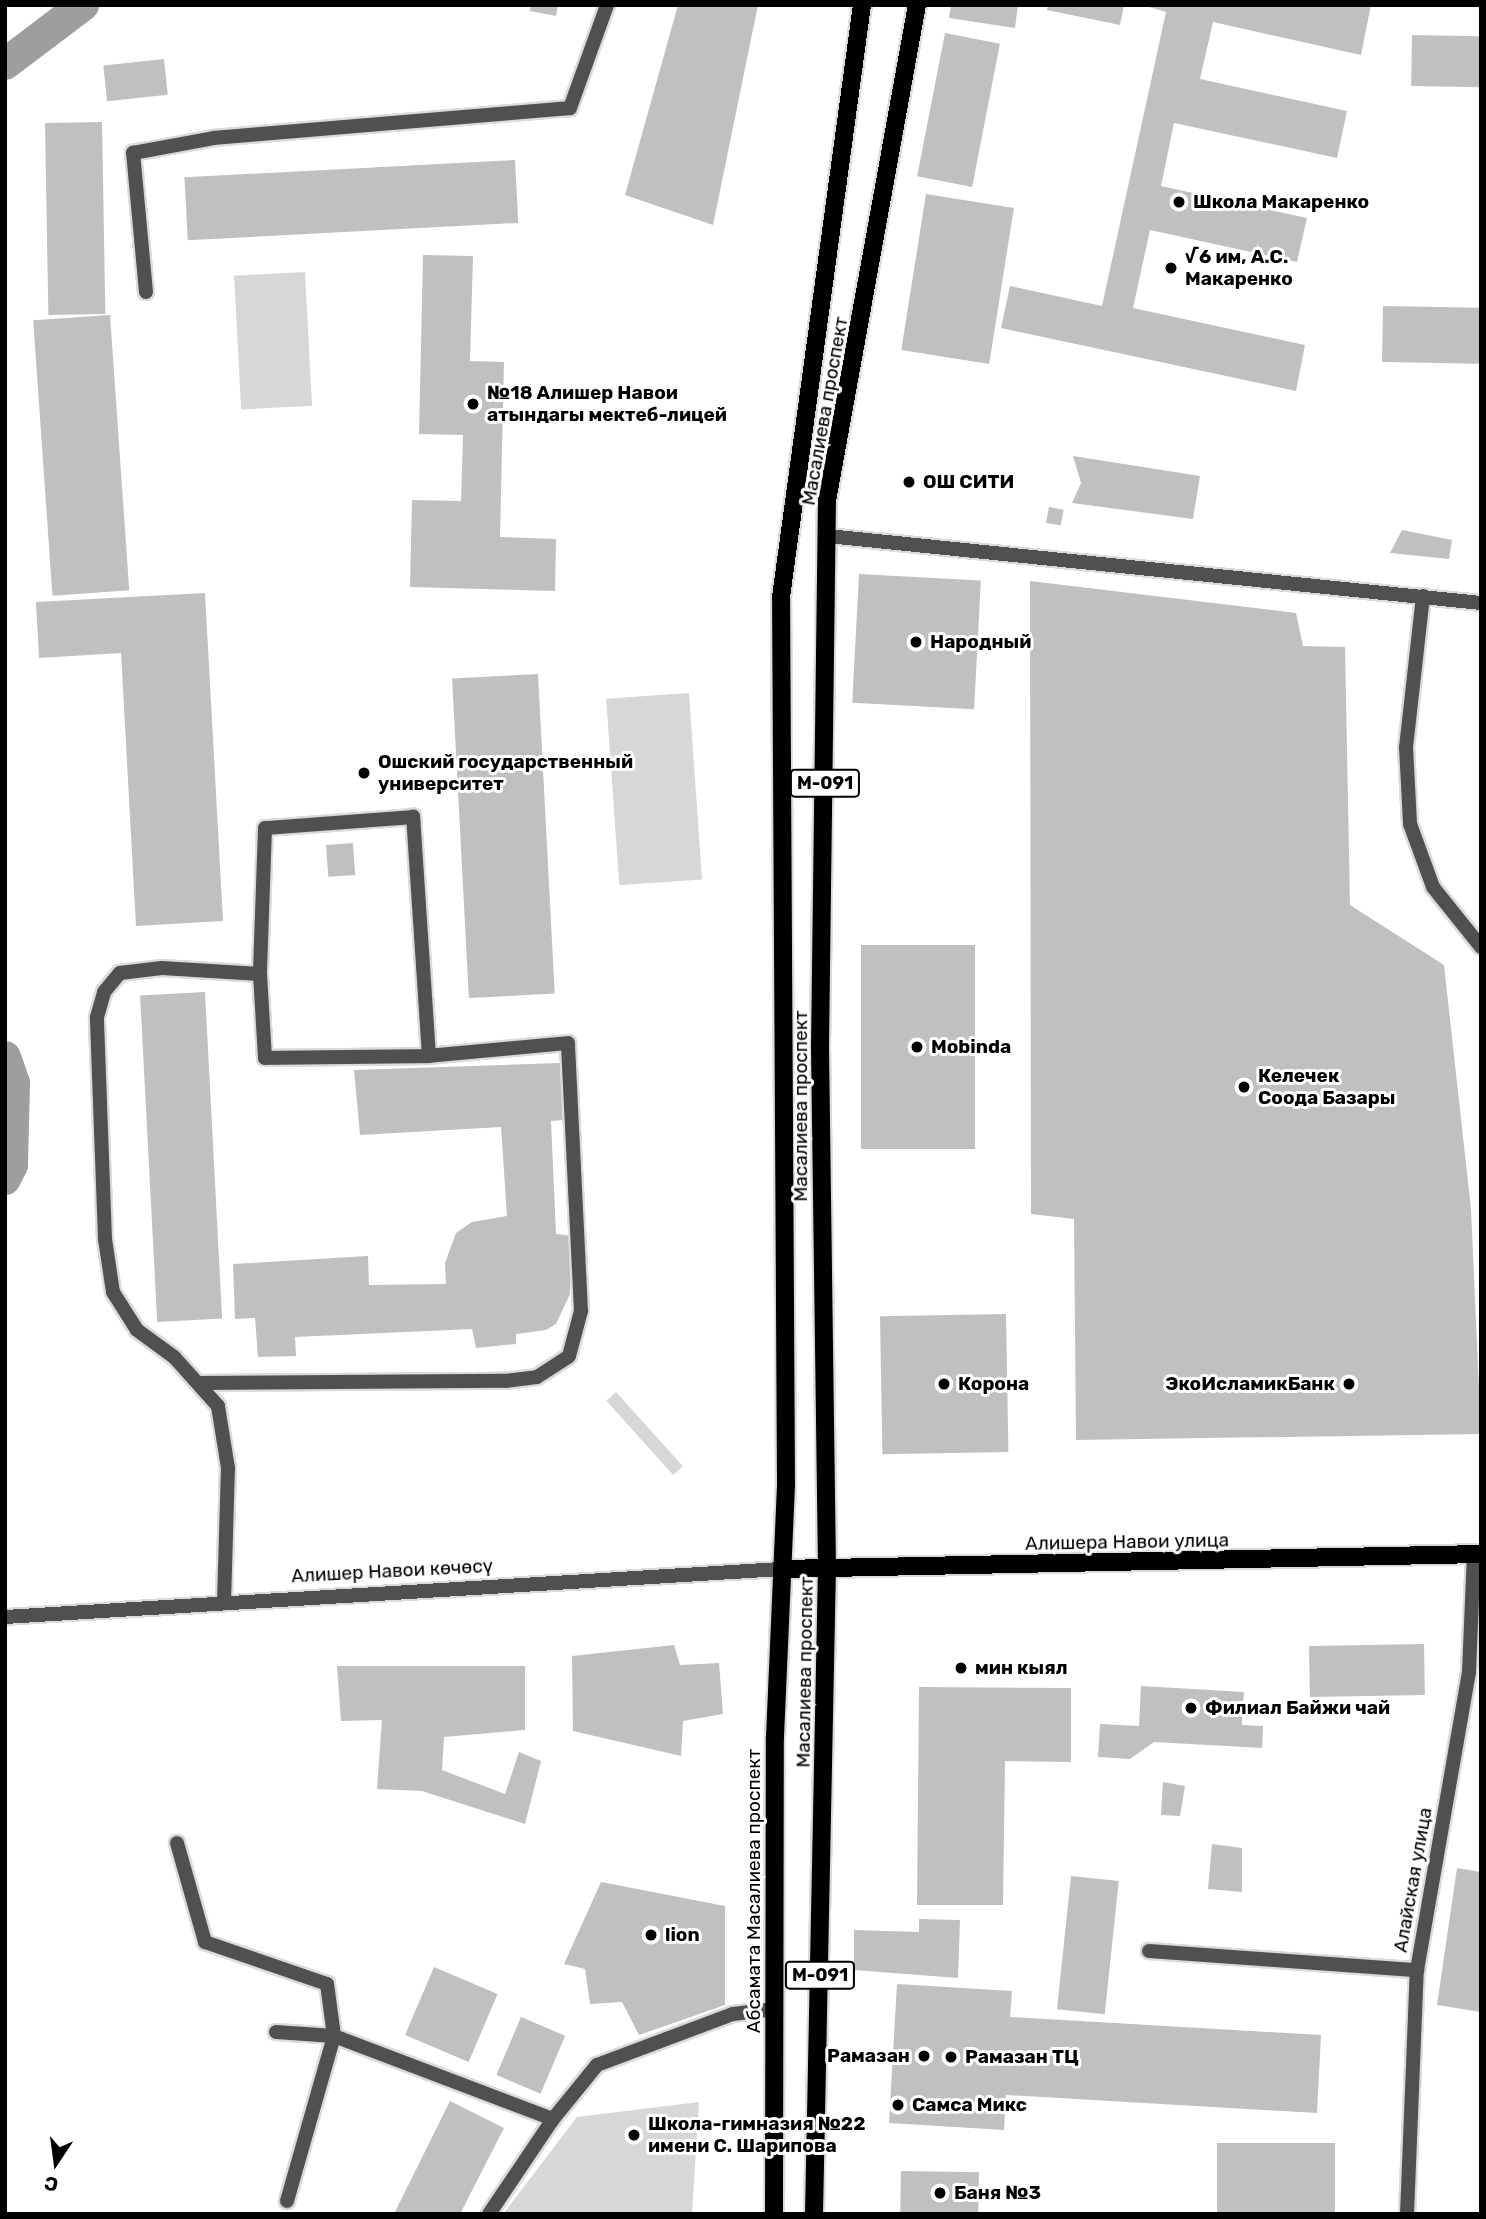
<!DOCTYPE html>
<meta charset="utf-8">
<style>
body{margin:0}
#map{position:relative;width:1486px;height:2219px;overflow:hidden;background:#fff;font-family:Rubik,sans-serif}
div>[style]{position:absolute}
.green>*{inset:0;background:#d7d7d7;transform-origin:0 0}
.canal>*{height:32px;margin:-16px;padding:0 16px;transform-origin:16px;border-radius:16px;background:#9e9e9e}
.building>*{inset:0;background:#c0c0c0;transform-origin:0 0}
.roads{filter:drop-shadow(2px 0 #dbdbdb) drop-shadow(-2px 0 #dbdbdb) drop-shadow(0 2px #dbdbdb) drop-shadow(0 -2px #dbdbdb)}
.service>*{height:14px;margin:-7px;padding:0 7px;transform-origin:7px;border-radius:7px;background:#505050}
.minor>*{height:14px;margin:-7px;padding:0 7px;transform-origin:7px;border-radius:7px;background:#505050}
.tertiary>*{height:14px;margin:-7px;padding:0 7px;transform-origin:7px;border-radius:7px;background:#505050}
.primary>*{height:18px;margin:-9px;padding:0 9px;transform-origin:9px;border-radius:9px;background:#000}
.dots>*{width:19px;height:19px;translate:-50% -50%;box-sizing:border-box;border:4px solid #fff;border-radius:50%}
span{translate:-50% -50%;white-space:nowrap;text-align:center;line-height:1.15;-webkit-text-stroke:6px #fff;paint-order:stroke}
.shield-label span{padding:2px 5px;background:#fff;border:2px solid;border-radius:5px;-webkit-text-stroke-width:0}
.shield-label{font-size:18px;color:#000;font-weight:700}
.poi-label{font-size:19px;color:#000;font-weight:700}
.left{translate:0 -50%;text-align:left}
.right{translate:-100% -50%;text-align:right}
.street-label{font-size:19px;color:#000}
.frame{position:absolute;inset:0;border:7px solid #000;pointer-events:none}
.north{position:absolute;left:21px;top:2128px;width:70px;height:70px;-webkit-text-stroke:5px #fff;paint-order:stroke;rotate:193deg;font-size:19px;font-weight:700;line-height:28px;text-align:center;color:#000}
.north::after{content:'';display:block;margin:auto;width:24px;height:32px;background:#000;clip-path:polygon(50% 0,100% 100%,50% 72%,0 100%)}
</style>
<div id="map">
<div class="green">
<div style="left:305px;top:272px;width:134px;height:71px;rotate:87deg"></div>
<div style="left:689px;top:693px;width:187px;height:83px;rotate:86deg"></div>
<div style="left:616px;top:1392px;width:100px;height:13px;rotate:48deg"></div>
<div style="clip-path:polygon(699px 2102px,692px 2214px,503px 2214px,577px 2117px)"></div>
</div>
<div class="canal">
<div style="left:5px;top:64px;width:98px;rotate:-37.1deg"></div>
<div style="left:5px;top:1057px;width:28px;rotate:71deg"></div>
<div style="left:14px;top:1083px;width:82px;rotate:91.4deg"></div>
<div style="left:12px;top:1165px;width:16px;rotate:117deg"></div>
</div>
<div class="building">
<div style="clip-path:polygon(531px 5px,558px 5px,556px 16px,530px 11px)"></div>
<div style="clip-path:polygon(678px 5px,758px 5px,713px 225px,625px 195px)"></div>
<div style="clip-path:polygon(951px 5px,1018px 5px,1015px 28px,949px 18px)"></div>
<div style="clip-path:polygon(1048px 5px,1124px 5px,1120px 25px,1047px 10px)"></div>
<div style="clip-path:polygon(1142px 5px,1371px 5px,1361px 55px,1213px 22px,1200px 79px,1347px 111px,1337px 158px,1174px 123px,1161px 186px,1307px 218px,1297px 262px,1150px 230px,1133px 308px,1305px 345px,1296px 391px,1001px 328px,1010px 286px,1102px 306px,1166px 12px)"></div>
<div style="left:945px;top:33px;width:56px;height:146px;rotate:11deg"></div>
<div style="left:1412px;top:35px;width:69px;height:51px;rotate:1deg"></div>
<div style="left:164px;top:59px;width:36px;height:61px;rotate:84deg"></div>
<div style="left:102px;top:122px;width:192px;height:57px;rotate:89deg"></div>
<div style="left:515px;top:160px;width:63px;height:331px;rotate:87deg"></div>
<div style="left:926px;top:194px;width:89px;height:158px;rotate:9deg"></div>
<div style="clip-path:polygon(423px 255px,473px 256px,470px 361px,504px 362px,500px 537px,556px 539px,555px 591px,410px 587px,412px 500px,461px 501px,463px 435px,419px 434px)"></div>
<div style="left:1383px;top:306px;width:98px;height:56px;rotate:1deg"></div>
<div style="left:110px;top:315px;width:276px;height:77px;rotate:86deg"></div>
<div style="clip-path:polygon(1073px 456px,1200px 476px,1193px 519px,1072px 503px,1081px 483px)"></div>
<div style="left:1049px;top:507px;width:15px;height:16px;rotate:11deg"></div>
<div style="clip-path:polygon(1402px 530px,1452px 540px,1449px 559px,1390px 553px)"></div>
<div style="left:859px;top:574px;width:122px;height:129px;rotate:3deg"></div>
<div style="clip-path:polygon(1030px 581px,1296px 613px,1303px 646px,1345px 647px,1350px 905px,1444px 965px,1471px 1209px,1481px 1434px,1076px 1440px,1074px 1219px,1031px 1214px)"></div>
<div style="clip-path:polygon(205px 593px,223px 921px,136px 926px,121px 653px,39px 658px,36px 602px)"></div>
<div style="left:538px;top:674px;width:320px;height:86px;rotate:87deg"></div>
<div style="left:353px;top:843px;width:32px;height:27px;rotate:86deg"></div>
<div style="left:861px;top:945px;width:114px;height:204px"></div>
<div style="left:205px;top:992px;width:327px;height:65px;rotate:87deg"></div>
<div style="clip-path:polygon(560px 1063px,563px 1120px,551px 1121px,556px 1234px,573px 1236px,570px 1294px,556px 1324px,546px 1330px,516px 1334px,516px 1344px,476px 1348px,472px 1329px,295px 1337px,296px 1356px,258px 1357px,255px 1318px,235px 1319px,233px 1264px,368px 1256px,369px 1285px,446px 1284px,445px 1263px,456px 1233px,472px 1222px,507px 1216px,501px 1127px,360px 1135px,354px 1070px)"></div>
<div style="left:1006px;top:1314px;width:138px;height:126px;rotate:89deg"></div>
<div style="left:1424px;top:1644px;width:51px;height:115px;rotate:89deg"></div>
<div style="clip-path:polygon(674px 1645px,680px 1665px,719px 1663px,723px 1714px,683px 1721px,681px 1756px,573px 1731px,572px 1656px)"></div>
<div style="clip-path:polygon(337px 1666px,525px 1666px,525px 1730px,444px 1737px,442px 1770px,505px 1794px,519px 1752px,541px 1761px,525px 1824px,422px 1791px,377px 1789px,382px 1720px,341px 1721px)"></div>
<div style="clip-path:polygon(1141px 1686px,1244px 1692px,1242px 1725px,1263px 1726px,1262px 1748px,1154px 1742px,1130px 1759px,1098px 1757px,1100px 1724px,1139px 1726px)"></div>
<div style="clip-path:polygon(919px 1687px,1071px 1688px,1071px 1762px,1005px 1761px,1003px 1905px,917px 1905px)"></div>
<div style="clip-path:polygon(1163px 1782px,1185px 1786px,1180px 1816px,1161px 1815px)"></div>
<div style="clip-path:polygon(1212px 1844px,1242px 1848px,1242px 1892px,1208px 1889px)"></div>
<div style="clip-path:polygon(1457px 1868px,1481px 1872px,1481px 2012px,1437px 2005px)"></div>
<div style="left:1071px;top:1876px;width:48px;height:134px;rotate:6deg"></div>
<div style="clip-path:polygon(601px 1882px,725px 1906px,725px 2005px,639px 2035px,622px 2002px,590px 2004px,585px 1969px,564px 1964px)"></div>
<div style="clip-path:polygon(919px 1919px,960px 1920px,958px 1978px,854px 1970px,854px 1930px,919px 1932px)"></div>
<div style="left:434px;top:1967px;width:69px;height:74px;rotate:23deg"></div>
<div style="clip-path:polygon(897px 1984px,1012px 1991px,1010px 2017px,1321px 2035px,1317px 2113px,1006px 2095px,1004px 2130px,889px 2123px)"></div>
<div style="left:521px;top:2017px;width:48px;height:63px;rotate:23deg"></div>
<div style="clip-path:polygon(450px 2101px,504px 2128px,460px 2214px,394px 2214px)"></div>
<div style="left:1217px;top:2143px;width:118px;height:71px"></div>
<div style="left:901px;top:2171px;width:78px;height:43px;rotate:1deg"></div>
</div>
<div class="roads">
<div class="service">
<div style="left:146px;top:292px;width:140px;rotate:-95.3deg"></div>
<div style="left:133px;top:153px;width:82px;rotate:-10.5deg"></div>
<div style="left:214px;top:138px;width:357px;rotate:-4.8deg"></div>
<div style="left:570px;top:108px;width:109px;rotate:-70.2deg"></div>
<div style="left:828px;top:536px;width:656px;rotate:5.86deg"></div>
<div style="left:1423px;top:596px;width:152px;rotate:96.4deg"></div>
<div style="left:1406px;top:747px;width:77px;rotate:87deg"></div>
<div style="left:1410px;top:824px;width:67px;rotate:69.9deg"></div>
<div style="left:1433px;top:887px;width:77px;rotate:51.3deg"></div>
<div style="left:200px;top:1383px;width:305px;rotate:-0.4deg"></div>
<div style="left:505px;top:1381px;width:32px;rotate:-7deg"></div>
<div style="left:537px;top:1377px;width:38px;rotate:-33deg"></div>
<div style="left:569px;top:1356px;width:47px;rotate:-75.1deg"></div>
<div style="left:581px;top:1311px;width:268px;rotate:-92.8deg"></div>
<div style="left:568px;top:1043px;width:140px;rotate:174.7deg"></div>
<div style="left:429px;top:1056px;width:240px;rotate:-93.8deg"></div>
<div style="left:413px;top:817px;width:148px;rotate:175.7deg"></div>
<div style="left:265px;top:828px;width:146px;rotate:92deg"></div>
<div style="left:260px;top:974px;width:84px;rotate:86.6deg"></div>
<div style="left:265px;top:1058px;width:164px;rotate:-0.7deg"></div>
<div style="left:224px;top:1602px;width:134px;rotate:-88.3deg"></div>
<div style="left:228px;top:1468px;width:63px;rotate:-99.2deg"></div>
<div style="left:218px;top:1406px;width:66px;rotate:-131.9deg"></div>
<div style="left:174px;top:1357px;width:46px;rotate:-143.9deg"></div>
<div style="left:137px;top:1330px;width:45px;rotate:-122.3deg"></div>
<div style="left:113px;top:1292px;width:54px;rotate:-98.6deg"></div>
<div style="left:105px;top:1239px;width:222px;rotate:-92.1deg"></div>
<div style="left:97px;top:1017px;width:26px;rotate:-74deg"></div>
<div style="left:104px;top:992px;width:25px;rotate:-50deg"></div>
<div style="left:120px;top:973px;width:42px;rotate:-6.8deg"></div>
<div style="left:162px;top:968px;width:98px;rotate:3.5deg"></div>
<div style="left:177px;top:1843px;width:103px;rotate:74.2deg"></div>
<div style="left:205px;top:1942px;width:129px;rotate:19deg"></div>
<div style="left:327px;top:1984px;width:52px;rotate:82.3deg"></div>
<div style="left:1149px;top:1951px;width:269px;rotate:4.1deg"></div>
</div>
<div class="minor">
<div style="left:276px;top:2032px;width:58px;rotate:3.9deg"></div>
<div style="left:334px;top:2036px;width:234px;rotate:20.8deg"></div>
<div style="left:287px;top:2201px;width:172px;rotate:-74.1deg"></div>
<div style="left:489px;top:2214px;width:115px;rotate:-56deg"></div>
<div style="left:553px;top:2119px;width:70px;rotate:-50.8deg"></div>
<div style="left:597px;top:2065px;width:145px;rotate:-20.6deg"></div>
<div style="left:733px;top:2014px;width:42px;rotate:-6.8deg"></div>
<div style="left:1407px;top:2214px;width:244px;rotate:-87.7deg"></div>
<div style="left:1417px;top:1970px;width:303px;rotate:-80.1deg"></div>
<div style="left:1469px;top:1672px;width:118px;rotate:-87.6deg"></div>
</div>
<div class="tertiary">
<div style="left:5px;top:1617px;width:778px;rotate:-3.54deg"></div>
</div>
<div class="primary">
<div style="left:782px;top:1569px;width:699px;rotate:-1.23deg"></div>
<div style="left:774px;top:2214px;width:477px;rotate:-89.9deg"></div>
<div style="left:775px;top:1737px;width:253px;rotate:-87.5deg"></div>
<div style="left:786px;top:1484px;width:887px;rotate:-90.32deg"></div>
<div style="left:781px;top:597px;width:598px;rotate:-82.21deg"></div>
<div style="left:814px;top:2214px;width:646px;rotate:-88.85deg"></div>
<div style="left:827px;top:1568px;width:521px;rotate:-90.77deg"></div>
<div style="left:820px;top:1047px;width:546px;rotate:-89.27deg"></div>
<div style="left:827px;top:501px;width:504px;rotate:-79.72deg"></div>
</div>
</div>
<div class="dots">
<div style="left:1179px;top:202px;background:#000"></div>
<div style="left:1171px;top:268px;background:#000"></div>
<div style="left:473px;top:404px;background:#000"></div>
<div style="left:909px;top:482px;background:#000"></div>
<div style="left:916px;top:642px;background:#000"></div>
<div style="left:364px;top:773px;background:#000"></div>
<div style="left:917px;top:1047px;background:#000"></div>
<div style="left:1244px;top:1087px;background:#000"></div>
<div style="left:944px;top:1384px;background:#000"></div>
<div style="left:1349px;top:1384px;background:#000"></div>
<div style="left:961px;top:1668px;background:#000"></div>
<div style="left:1191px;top:1708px;background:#000"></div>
<div style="left:651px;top:1935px;background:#000"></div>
<div style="left:924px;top:2056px;background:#000"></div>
<div style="left:951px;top:2057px;background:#000"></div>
<div style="left:898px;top:2105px;background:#000"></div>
<div style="left:634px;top:2135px;background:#000"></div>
<div style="left:940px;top:2193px;background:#000"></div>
</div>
<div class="shield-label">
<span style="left:825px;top:783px">М-091</span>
<span style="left:820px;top:1975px">М-091</span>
</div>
<div class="poi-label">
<span class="left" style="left:1193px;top:202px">Школа Макаренко</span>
<span class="left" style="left:1185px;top:268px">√6 им, А.С.<br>Макаренко</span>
<span class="left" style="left:487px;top:404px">№18 Алишер Навои<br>атындагы мектеб-лицей</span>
<span class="left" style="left:923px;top:482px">ОШ СИТИ</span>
<span class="left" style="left:930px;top:642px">Народный</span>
<span class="left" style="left:378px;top:773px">Ошский государственный<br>университет</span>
<span class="left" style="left:931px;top:1047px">Mobinda</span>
<span class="left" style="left:1258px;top:1087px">Келечек<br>Соода Базары</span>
<span class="left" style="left:958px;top:1384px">Корона</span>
<span class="right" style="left:1335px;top:1384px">ЭкоИсламикБанк</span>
<span class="left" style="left:975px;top:1668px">мин кыял</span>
<span class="left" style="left:1205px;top:1708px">Филиал Байжи чай</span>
<span class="left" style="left:665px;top:1935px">lion</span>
<span class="right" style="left:910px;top:2056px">Рамазан</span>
<span class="left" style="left:965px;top:2057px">Рамазан ТЦ</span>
<span class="left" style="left:912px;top:2105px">Самса Микс</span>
<span class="left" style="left:648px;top:2135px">Школа-гимназия №22<br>имени С. Шарипова</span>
<span class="left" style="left:954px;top:2193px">Баня №3</span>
</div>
<div class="street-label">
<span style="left:825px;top:411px;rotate:-80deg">Масалиева проспект</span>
<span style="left:801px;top:1106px;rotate:-90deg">Масалиева проспект</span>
<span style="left:1127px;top:1542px;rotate:-1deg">Алишера Навои улица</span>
<span style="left:392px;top:1571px;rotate:-3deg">Алишер Навои көчөсү</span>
<span style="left:805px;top:1672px;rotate:-89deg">Масалиева проспект</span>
<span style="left:1413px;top:1880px;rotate:-80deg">Алайская улица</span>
<span style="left:754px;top:1891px;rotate:-90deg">Абсамата Масалиева проспект</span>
</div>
<div class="frame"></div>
<div class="north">С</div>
</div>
